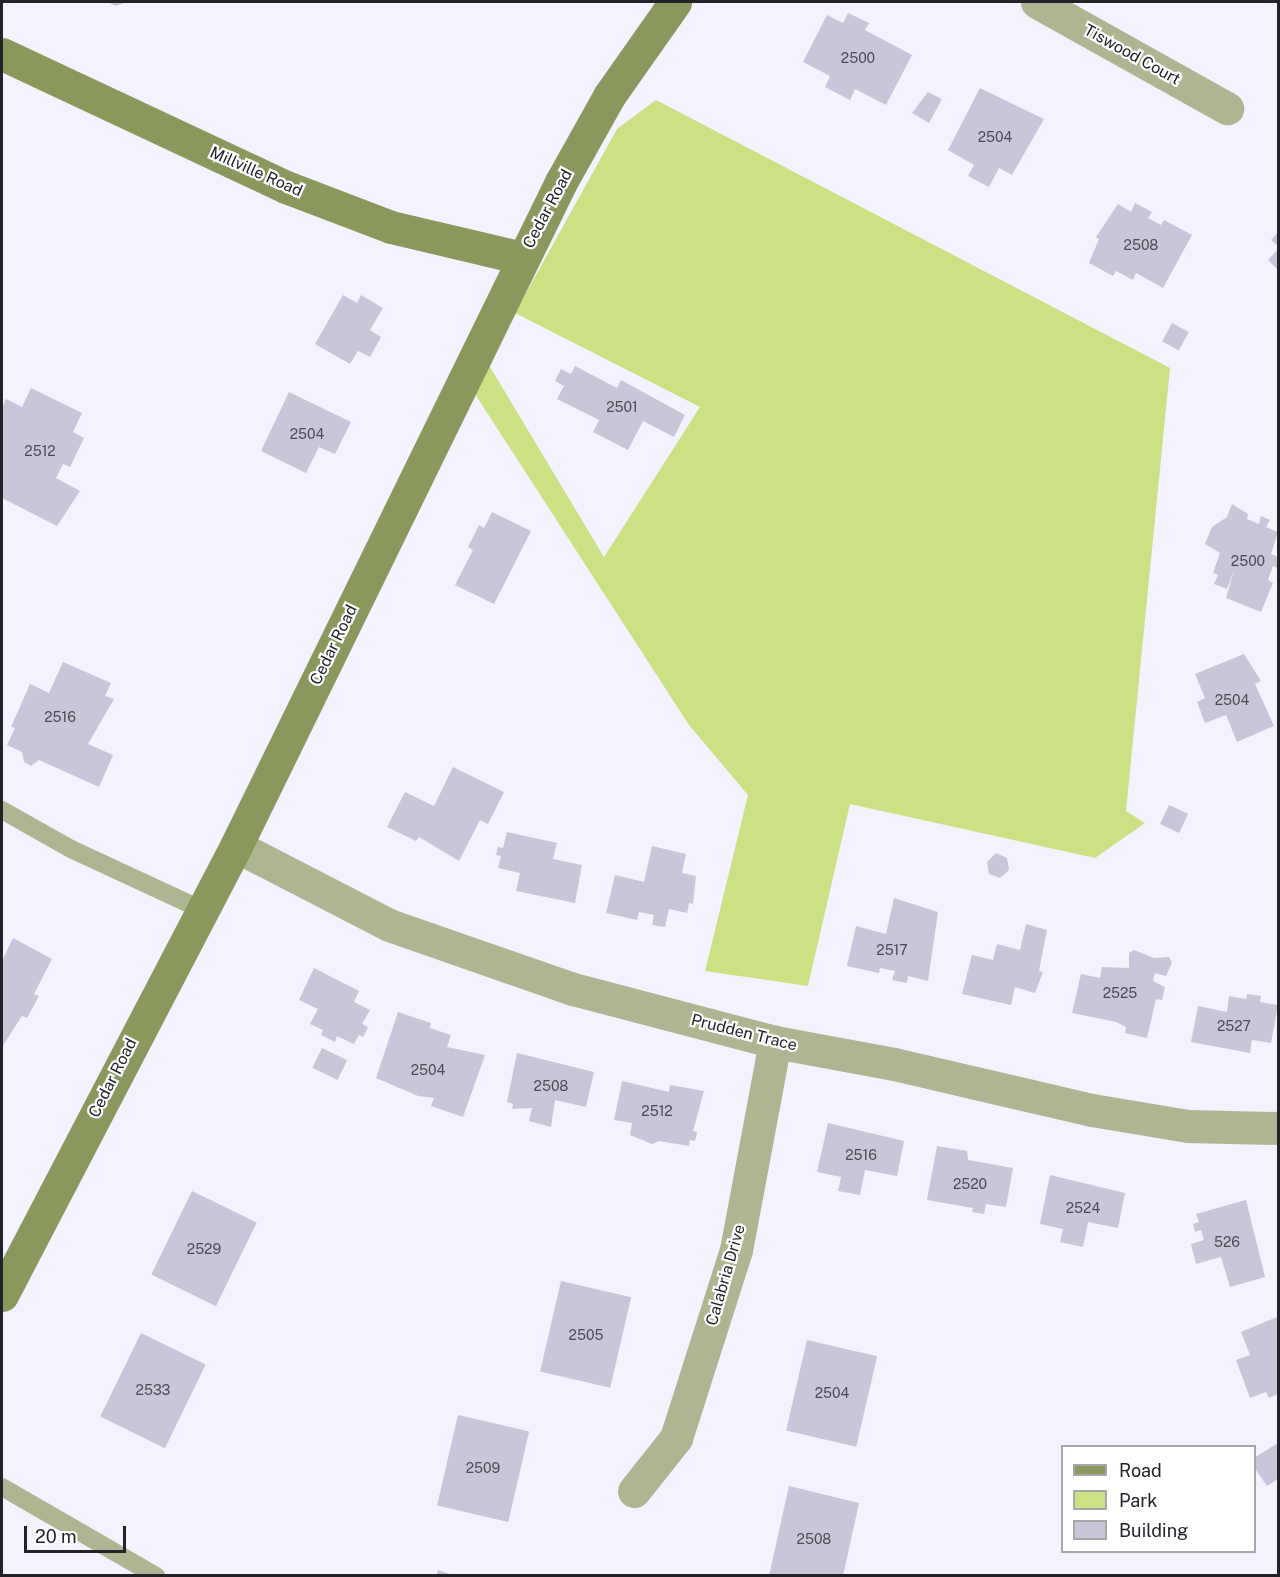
<!DOCTYPE html>
<style>
body{margin:0}
#map{position:relative;width:1280px;height:1577px;overflow:hidden;background:#f3f2fe;font-family:"Public Sans",sans-serif}
div>[style]{position:absolute}
.green>*{inset:0;background:#cce084}
.building>*{inset:0;background:#c8c6d9;transform-origin:0 0}
.lane>*{height:18px;margin:-9px;padding:0 9px;transform-origin:9px;border-radius:9px;background:#adb690}
.street>*{height:33px;margin:-16.5px;padding:0 16.5px;transform-origin:16.5px;border-radius:16.5px;background:#adb690}
.secondary>*{height:33px;margin:-16.5px;padding:0 16.5px;transform-origin:16.5px;border-radius:16.5px;background:#8b985d}
span{translate:-50% -50%;white-space:nowrap;text-align:center;line-height:1.15;-webkit-text-stroke:4.5px #fff;paint-order:stroke}
.number-label{font-size:14px;color:#4c4b55}
.number-label span{-webkit-text-stroke-width:0}
.street-label{font-size:16px;color:#232229}
.frame{position:absolute;inset:0;border:3px solid #232229;pointer-events:none}
.legend{position:absolute;left:1061px;top:1445px;width:195px;height:108px;box-sizing:border-box;background:#fff;border:2px solid #a7a7a9;margin:0;padding:8px 10px;list-style:none;font-size:18px;color:#232229}
.legend li{display:flex;align-items:center;gap:12px;height:30px}
.legend b{width:30px;border:2px solid #a7a7a9}
.scale{position:absolute;left:24px;top:1526px;width:102px;height:27px;box-sizing:border-box;border:3px solid #232229;border-top:0;padding-left:8px;font-size:18px;line-height:21px;white-space:nowrap;color:#232229;-webkit-text-stroke:4px #fff;paint-order:stroke}
</style>
<div id="map">
<div class="green">
<div style="clip-path:polygon(656px 100px,1170px 368px,1126px 811px,1145px 823px,1095px 858px,850px 804px,808px 986px,705px 971px,748px 795px,689px 725px,473px 391px,487px 362px,604px 557px,700px 407px,515px 313px,617px 129px)"></div>
</div>
<div class="building">
<div style="clip-path:polygon(108px 2px,127px 2px,115px 6px)"></div>
<div style="clip-path:polygon(848px 13px,869px 23px,865px 30px,912px 55px,886px 105px,855px 89px,850px 100px,825px 87px,830px 76px,803px 62px,827px 15px,843px 23px)"></div>
<div style="clip-path:polygon(980px 88px,1044px 119px,1012px 175px,999px 168px,989px 187px,968px 176px,974px 165px,948px 150px)"></div>
<div style="clip-path:polygon(928px 92px,942px 99px,929px 123px,912px 113px)"></div>
<div style="clip-path:polygon(1135px 203px,1152px 212px,1148px 218px,1161px 225px,1164px 220px,1192px 235px,1163px 288px,1136px 273px,1133px 280px,1116px 271px,1113px 276px,1089px 263px,1099px 239px,1096px 237px,1118px 204px,1131px 212px)"></div>
<div style="clip-path:polygon(1278px 232px,1278px 246px,1271px 240px)"></div>
<div style="clip-path:polygon(1278px 249px,1278px 270px,1268px 260px)"></div>
<div style="clip-path:polygon(343px 295px,357px 303px,361px 295px,383px 308px,370px 330px,381px 337px,370px 357px,358px 351px,350px 364px,315px 344px)"></div>
<div style="left:1172px;top:323px;width:19px;height:21px;rotate:28deg"></div>
<div style="clip-path:polygon(575px 366px,617px 388px,621px 380px,685px 415px,674px 437px,643px 421px,628px 450px,593px 432px,599px 420px,557px 399px,564px 386px,555px 381px,561px 369px,571px 374px)"></div>
<div style="clip-path:polygon(31px 388px,82px 413px,73px 432px,84px 438px,70px 467px,63px 464px,56px 478px,80px 491px,57px 526px,2px 498px,2px 408px,6px 399px,22px 407px)"></div>
<div style="clip-path:polygon(289px 392px,351px 422px,335px 454px,319px 447px,306px 473px,261px 451px)"></div>
<div style="clip-path:polygon(1232px 504px,1248px 514px,1247px 519px,1259px 524px,1261px 516px,1270px 520px,1266px 527px,1278px 532px,1271px 554px,1278px 557px,1278px 568px,1273px 566px,1268px 580px,1273px 583px,1261px 612px,1226px 598px,1234px 570px,1227px 589px,1214px 584px,1218px 575px,1213px 573px,1220px 553px,1205px 544px,1212px 527px,1227px 517px)"></div>
<div style="clip-path:polygon(492px 512px,531px 531px,494px 604px,455px 585px,473px 550px,468px 547px,479px 525px,484px 528px)"></div>
<div style="clip-path:polygon(1244px 654px,1261px 681px,1255px 684px,1274px 726px,1237px 742px,1226px 715px,1205px 723px,1197px 702px,1205px 698px,1195px 674px)"></div>
<div style="clip-path:polygon(63px 662px,111px 683px,105px 696px,114px 699px,88px 744px,113px 755px,99px 787px,39px 760px,31px 766px,24px 762px,22px 752px,7px 745px,15px 728px,11px 727px,30px 684px,49px 693px)"></div>
<div style="clip-path:polygon(453px 767px,504px 792px,488px 824px,480px 820px,459px 861px,419px 837px,416px 841px,387px 827px,405px 792px,434px 806px)"></div>
<div style="left:1169px;top:805px;width:21px;height:21px;rotate:25deg"></div>
<div style="clip-path:polygon(507px 832px,557px 843px,553px 859px,582px 865px,575px 903px,516px 891px,520px 873px,498px 868px,501px 856px,496px 855px,498px 847px,503px 848px)"></div>
<div style="clip-path:polygon(652px 846px,686px 854px,682px 873px,696px 876px,693px 904px,689px 903px,687px 913px,669px 909px,665px 927px,652px 925px,654px 915px,639px 912px,637px 920px,606px 913px,615px 875px,644px 882px)"></div>
<div style="clip-path:polygon(996px 853px,1007px 858px,1009px 870px,1000px 878px,989px 874px,987px 862px)"></div>
<div style="clip-path:polygon(894px 898px,938px 912px,928px 981px,908px 976px,907px 983px,892px 980px,895px 971px,880px 968px,879px 973px,847px 966px,856px 926px,886px 934px)"></div>
<div style="clip-path:polygon(1026px 924px,1047px 930px,1039px 971px,1043px 972px,1035px 993px,1015px 987px,1011px 1005px,962px 994px,972px 955px,993px 960px,997px 944px,1020px 950px)"></div>
<div style="clip-path:polygon(13px 938px,52px 959px,34px 994px,39px 996px,27px 1018px,22px 1016px,2px 1047px,2px 961px)"></div>
<div style="clip-path:polygon(1134px 950px,1154px 958px,1169px 957px,1172px 962px,1166px 976px,1155px 973px,1153px 981px,1165px 987px,1162px 1000px,1156px 999px,1147px 1038px,1125px 1033px,1126px 1027px,1116px 1022px,1072px 1013px,1081px 974px,1100px 978px,1102px 967px,1129px 968px,1129px 953px)"></div>
<div style="clip-path:polygon(314px 968px,359px 991px,354px 1002px,370px 1010px,362px 1024px,368px 1027px,363px 1037px,359px 1035px,354px 1044px,337px 1036px,335px 1042px,321px 1035px,323px 1030px,310px 1024px,318px 1009px,299px 1000px)"></div>
<div style="clip-path:polygon(1247px 994px,1261px 996px,1260px 1002px,1278px 1005px,1271px 1043px,1252px 1040px,1250px 1053px,1191px 1042px,1198px 1006px,1227px 1012px,1229px 996px,1246px 999px)"></div>
<div style="clip-path:polygon(398px 1012px,431px 1023px,430px 1028px,451px 1035px,447px 1047px,485px 1055px,463px 1117px,431px 1106px,434px 1098px,418px 1096px,376px 1078px)"></div>
<div style="left:322px;top:1048px;width:28px;height:22px;rotate:26deg"></div>
<div style="clip-path:polygon(517px 1053px,594px 1072px,586px 1107px,555px 1100px,551px 1127px,529px 1121px,532px 1108px,512px 1109px,513px 1104px,507px 1102px)"></div>
<div style="clip-path:polygon(622px 1081px,669px 1092px,670px 1085px,704px 1091px,693px 1131px,697px 1132px,695px 1141px,690px 1140px,689px 1146px,659px 1141px,652px 1144px,630px 1135px,632px 1123px,614px 1120px)"></div>
<div style="clip-path:polygon(828px 1123px,904px 1141px,897px 1176px,865px 1170px,860px 1195px,838px 1191px,841px 1177px,817px 1172px)"></div>
<div style="clip-path:polygon(937px 1146px,967px 1151px,968px 1160px,1013px 1168px,1006px 1207px,986px 1204px,984px 1214px,972px 1212px,973px 1208px,927px 1200px)"></div>
<div style="clip-path:polygon(1050px 1175px,1125px 1193px,1118px 1228px,1088px 1222px,1083px 1247px,1060px 1242px,1063px 1229px,1040px 1224px)"></div>
<div style="left:192px;top:1191px;width:72px;height:93px;rotate:26deg"></div>
<div style="clip-path:polygon(1246px 1200px,1265px 1277px,1230px 1287px,1221px 1257px,1196px 1264px,1191px 1244px,1204px 1240px,1201px 1230px,1195px 1232px,1193px 1224px,1199px 1222px,1196px 1214px)"></div>
<div style="left:561px;top:1281px;width:72px;height:93px;rotate:13deg"></div>
<div style="clip-path:polygon(1277px 1317px,1278px 1394px,1269px 1398px,1266px 1392px,1250px 1398px,1236px 1360px,1250px 1355px,1241px 1332px)"></div>
<div style="left:141px;top:1333px;width:72px;height:93px;rotate:26deg"></div>
<div style="left:807px;top:1340px;width:72px;height:93px;rotate:13deg"></div>
<div style="left:458px;top:1415px;width:73px;height:93px;rotate:13deg"></div>
<div style="clip-path:polygon(1278px 1443px,1278px 1479px,1267px 1486px,1254px 1467px,1254px 1458px)"></div>
<div style="clip-path:polygon(789px 1486px,859px 1503px,843px 1576px,769px 1576px)"></div>
<div style="clip-path:polygon(438px 1570px,453px 1575px,453px 1576px,436px 1576px)"></div>
</div>
<div class="lane">
<div style="left:2px;top:810px;width:79px;rotate:29.5deg"></div>
<div style="left:71px;top:849px;width:142px;rotate:24.9deg"></div>
<div style="left:2px;top:1487px;width:178px;rotate:30deg"></div>
</div>
<div class="street">
<div style="left:1037px;top:2px;width:218px;rotate:29.2deg"></div>
<div style="left:236px;top:846px;width:172px;rotate:27.3deg"></div>
<div style="left:389px;top:925px;width:195px;rotate:19.2deg"></div>
<div style="left:573px;top:989px;width:209px;rotate:14.7deg"></div>
<div style="left:775px;top:1042px;width:121px;rotate:10.5deg"></div>
<div style="left:894px;top:1064px;width:203px;rotate:13.1deg"></div>
<div style="left:1092px;top:1110px;width:97px;rotate:9.5deg"></div>
<div style="left:1188px;top:1126px;width:90px;rotate:1.3deg"></div>
<div style="left:634px;top:1491px;width:68px;rotate:-51.6deg"></div>
<div style="left:676px;top:1438px;width:197px;rotate:-72.3deg"></div>
<div style="left:736px;top:1250px;width:212px;rotate:-79.4deg"></div>
</div>
<div class="secondary">
<div style="left:2px;top:54px;width:314px;rotate:25.1deg"></div>
<div style="left:286px;top:187px;width:112px;rotate:20.9deg"></div>
<div style="left:391px;top:227px;width:135px;rotate:13.3deg"></div>
<div style="left:2px;top:1295px;width:506px;rotate:-62.47deg"></div>
<div style="left:236px;top:846px;width:739px;rotate:-63.92deg"></div>
<div style="left:561px;top:182px;width:98px;rotate:-60.8deg"></div>
<div style="left:609px;top:96px;width:115px;rotate:-54.9deg"></div>
</div>
<div class="number-label">
<span style="left:858px;top:58px">2500</span>
<span style="left:995px;top:137px">2504</span>
<span style="left:1141px;top:245px">2508</span>
<span style="left:622px;top:407px">2501</span>
<span style="left:307px;top:434px">2504</span>
<span style="left:40px;top:451px">2512</span>
<span style="left:1248px;top:561px">2500</span>
<span style="left:1232px;top:700px">2504</span>
<span style="left:60px;top:717px">2516</span>
<span style="left:892px;top:950px">2517</span>
<span style="left:1120px;top:993px">2525</span>
<span style="left:1234px;top:1026px">2527</span>
<span style="left:428px;top:1070px">2504</span>
<span style="left:551px;top:1086px">2508</span>
<span style="left:657px;top:1111px">2512</span>
<span style="left:861px;top:1155px">2516</span>
<span style="left:970px;top:1184px">2520</span>
<span style="left:1083px;top:1208px">2524</span>
<span style="left:1227px;top:1242px">526</span>
<span style="left:204px;top:1249px">2529</span>
<span style="left:586px;top:1335px">2505</span>
<span style="left:153px;top:1390px">2533</span>
<span style="left:832px;top:1393px">2504</span>
<span style="left:483px;top:1468px">2509</span>
<span style="left:814px;top:1539px">2508</span>
</div>
<div class="street-label">
<span style="left:1132px;top:55px;rotate:29deg">Tiswood Court</span>
<span style="left:256px;top:172px;rotate:24deg">Millville Road</span>
<span style="left:548px;top:209px;rotate:-62deg">Cedar Road</span>
<span style="left:334px;top:645px;rotate:-64deg">Cedar Road</span>
<span style="left:744px;top:1033px;rotate:14deg">Prudden Trace</span>
<span style="left:113px;top:1078px;rotate:-63deg">Cedar Road</span>
<span style="left:726px;top:1275px;rotate:-74deg">Calabria Drive</span>
</div>
<div class="frame"></div>
<ul class="legend">
<li><b style="height:8px;background:#8b985d"></b>Road</li>
<li><b style="height:16px;background:#cce084"></b>Park</li>
<li><b style="height:16px;background:#c8c6d9"></b>Building</li>
</ul>
<div class="scale">20 m</div>
</div>
